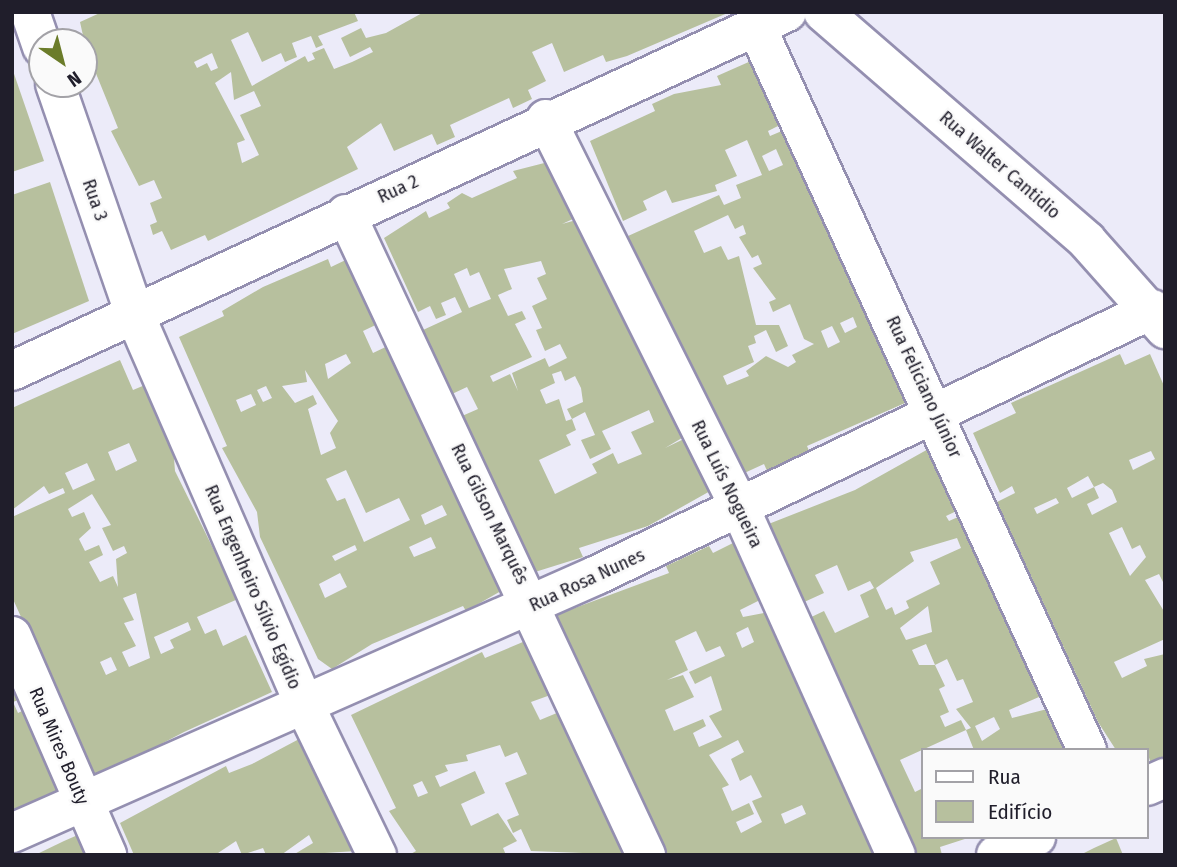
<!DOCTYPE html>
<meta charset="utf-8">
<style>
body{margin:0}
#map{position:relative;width:1177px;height:867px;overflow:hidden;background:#ecebf9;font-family:"Fira Sans Condensed",sans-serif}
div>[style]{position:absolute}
.building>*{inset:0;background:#b7c09e}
.roads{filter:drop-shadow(2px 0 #948fb0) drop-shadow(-2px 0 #948fb0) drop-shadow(0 2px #948fb0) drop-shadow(0 -2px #948fb0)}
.minor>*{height:38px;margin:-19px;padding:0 19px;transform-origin:19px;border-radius:19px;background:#fff}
span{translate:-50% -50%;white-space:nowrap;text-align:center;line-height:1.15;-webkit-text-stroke:5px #fafafa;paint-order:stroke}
.street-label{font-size:19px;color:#201e2b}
.frame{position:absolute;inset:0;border:14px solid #201e2b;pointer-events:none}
.legend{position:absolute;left:921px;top:748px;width:228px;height:91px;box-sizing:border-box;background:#fafafa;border:2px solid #a3a2a7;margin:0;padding:9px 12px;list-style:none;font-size:21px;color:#201e2b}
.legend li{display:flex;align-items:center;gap:14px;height:35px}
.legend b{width:35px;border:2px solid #a3a2a7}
.north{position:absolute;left:28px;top:28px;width:70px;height:70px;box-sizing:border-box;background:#fafafa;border:2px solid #a3a2a7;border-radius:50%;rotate:145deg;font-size:19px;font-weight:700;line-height:28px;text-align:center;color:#201e2b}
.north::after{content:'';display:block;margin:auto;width:24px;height:32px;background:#6b7c2a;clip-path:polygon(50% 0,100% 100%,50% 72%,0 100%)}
</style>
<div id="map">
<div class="building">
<div style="clip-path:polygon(evenodd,102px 12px,354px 12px,358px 21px,318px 36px,323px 45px,316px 48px,311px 36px,292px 43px,297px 57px,285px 62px,281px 53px,262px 62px,248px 32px,231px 40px,252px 86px,305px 56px,308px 62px,315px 59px,312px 53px,324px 48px,334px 69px,352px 62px,373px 52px,370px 47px,350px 57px,341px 38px,361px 28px,366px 38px,386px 33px,424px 12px,730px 12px,627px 56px,606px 62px,603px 55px,564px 72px,552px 43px,532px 52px,546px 81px,528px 90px,532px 99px,513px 108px,509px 98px,450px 125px,455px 137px,437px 145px,432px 134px,394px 151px,381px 123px,347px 147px,358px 169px,208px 241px,205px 235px,171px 250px,162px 231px,153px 235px,150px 225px,157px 222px,150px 203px,162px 198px,154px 180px,139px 186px,111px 131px,118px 128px,110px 108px,141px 95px,110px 108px,86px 49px,80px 22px,102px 12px,212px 53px,218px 68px,211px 71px,207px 63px,197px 68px,194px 62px,212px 53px,102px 12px,231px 72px,234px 100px,254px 91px,261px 106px,240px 115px,259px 155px,242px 163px,237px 143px,245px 140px,215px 83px,231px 72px)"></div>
<div style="clip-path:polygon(evenodd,760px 57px,790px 120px,768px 131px,770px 136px,796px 125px,921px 396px,807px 446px,810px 453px,768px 473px,764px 464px,740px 475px,628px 236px,719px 195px,724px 205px,741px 198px,736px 185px,762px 175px,747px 140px,725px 150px,737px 176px,715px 185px,717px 191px,672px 203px,666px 190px,643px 201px,647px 210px,623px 221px,590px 141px,655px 111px,652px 104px,674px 94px,721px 85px,717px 76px,760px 57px,776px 149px,783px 165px,769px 171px,762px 156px,776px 149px,760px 57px,728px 215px,735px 229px,743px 225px,746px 234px,739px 237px,752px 258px,758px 255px,762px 264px,753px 268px,776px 299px,769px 302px,773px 312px,790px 304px,804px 339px,814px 344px,792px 355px,796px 362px,788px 367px,766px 356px,746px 371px,749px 376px,727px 385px,723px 376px,754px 362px,748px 346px,756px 343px,754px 336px,766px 330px,776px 352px,788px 346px,779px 325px,756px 325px,739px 256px,728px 260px,721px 246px,704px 253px,694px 231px,728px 215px,760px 57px,853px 317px,857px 327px,845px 333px,840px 323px,853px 317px,760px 57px,832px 326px,840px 342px,828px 348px,821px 331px,832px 326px)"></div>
<div style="clip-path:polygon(12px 68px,44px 161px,12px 172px)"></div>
<div style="clip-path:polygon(evenodd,560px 159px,586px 213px,562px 224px,587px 217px,687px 435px,665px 448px,688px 437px,712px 490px,648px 526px,579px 548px,583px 557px,535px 572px,462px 416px,478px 409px,467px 387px,452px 394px,423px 330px,462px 312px,455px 297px,441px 303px,446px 315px,436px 319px,430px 306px,418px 312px,384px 238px,426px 211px,429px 218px,450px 208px,447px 203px,462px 193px,472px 198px,517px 178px,513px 171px,560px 159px,541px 261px,546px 274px,537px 278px,547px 299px,532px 306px,542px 328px,536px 330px,545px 351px,560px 344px,567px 358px,549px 367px,545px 358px,512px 373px,518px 391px,510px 374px,493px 382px,490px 376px,532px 357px,515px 324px,526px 319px,522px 311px,508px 316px,498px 295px,512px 289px,504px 269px,541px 261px,560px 159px,467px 268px,470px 276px,479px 272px,491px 299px,469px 308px,454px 274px,467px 268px,560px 159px,561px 371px,565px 381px,575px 376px,581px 388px,583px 402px,567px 409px,572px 419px,585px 412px,595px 435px,581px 440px,590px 459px,611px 449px,602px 431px,649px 410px,654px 422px,631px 432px,642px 454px,618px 464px,613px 453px,592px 464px,597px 473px,555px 494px,539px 460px,571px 445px,566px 435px,576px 430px,572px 419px,566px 421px,559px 399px,546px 404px,540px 390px,555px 383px,552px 374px,561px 371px)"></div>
<div style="clip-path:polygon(50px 182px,89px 301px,12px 334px,12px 195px)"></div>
<div style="clip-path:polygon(evenodd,354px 256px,384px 321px,363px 331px,373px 353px,394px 343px,508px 587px,466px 611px,463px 606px,372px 644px,332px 669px,318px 659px,260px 537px,257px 512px,222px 448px,227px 446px,179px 337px,224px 316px,222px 311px,263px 287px,328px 259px,331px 267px,354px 256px,346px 354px,351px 363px,328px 379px,325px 364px,346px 354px,354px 256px,305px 370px,338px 421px,330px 433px,336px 448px,321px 455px,308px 409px,317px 404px,313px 395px,295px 403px,282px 386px,307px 382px,305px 370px,354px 256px,266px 386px,272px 398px,263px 402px,257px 390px,266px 386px,354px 256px,251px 394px,256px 405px,241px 412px,236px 400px,251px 394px,354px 256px,346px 470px,366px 513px,399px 498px,410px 520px,364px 542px,345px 498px,337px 501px,326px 479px,346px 470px,354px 256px,442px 505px,447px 515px,425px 525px,421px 515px,442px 505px,354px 256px,431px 537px,436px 548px,414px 557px,409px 547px,431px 537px,354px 256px,355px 545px,357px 550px,335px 561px,332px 556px,355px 545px,354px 256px,340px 573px,347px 587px,325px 598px,319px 584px,340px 573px)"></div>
<div style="clip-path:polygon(evenodd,1120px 354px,1125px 365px,1150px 354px,1165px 388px,1165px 586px,1159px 574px,1145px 580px,1165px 613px,1165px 639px,1114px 662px,1122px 678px,1147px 666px,1144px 659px,1165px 654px,1165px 758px,1151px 765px,1147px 750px,1116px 750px,1098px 722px,997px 502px,1015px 493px,1012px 486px,1000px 493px,973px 433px,1016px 413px,1011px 403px,1120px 354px,1151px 451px,1155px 459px,1133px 470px,1129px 460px,1151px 451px,1120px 354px,1088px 476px,1094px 487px,1103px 483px,1112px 490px,1117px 502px,1092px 515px,1087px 504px,1099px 498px,1094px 487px,1072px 498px,1067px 488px,1088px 476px,1120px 354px,1056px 498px,1059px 503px,1037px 514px,1034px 508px,1056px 498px,1120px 354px,1122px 527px,1132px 549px,1140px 545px,1146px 557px,1130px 576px,1109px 533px,1122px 527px)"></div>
<div style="clip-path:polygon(evenodd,120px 360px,133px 390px,145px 385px,173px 446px,175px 471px,238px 599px,197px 617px,205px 634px,216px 629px,223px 646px,246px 635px,272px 692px,184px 732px,163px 743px,166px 749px,93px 776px,12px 597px,12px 517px,65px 493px,63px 488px,49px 494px,44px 486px,12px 510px,12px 408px,120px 360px,129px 443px,137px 461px,116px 471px,108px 452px,129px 443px,120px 360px,87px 463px,95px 480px,73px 490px,65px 473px,87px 463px,120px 360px,92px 494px,111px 525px,102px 528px,113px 551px,124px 546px,127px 553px,116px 559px,118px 587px,113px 576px,100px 582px,89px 562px,103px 555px,99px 545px,85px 551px,79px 539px,91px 528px,84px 512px,72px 517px,68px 509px,92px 494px,120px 360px,136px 593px,150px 658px,129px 667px,122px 652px,136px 646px,124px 623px,134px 620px,123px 598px,136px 593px,120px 360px,188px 622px,191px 630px,170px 640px,174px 648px,161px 654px,154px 637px,188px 622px,120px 360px,111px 657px,117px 670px,106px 675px,100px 662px,111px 657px)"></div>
<div style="clip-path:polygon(evenodd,939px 443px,967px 506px,946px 516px,949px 521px,974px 510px,1055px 690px,1009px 710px,1012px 718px,1059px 706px,1079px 750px,974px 750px,966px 730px,900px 760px,915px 792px,923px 788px,923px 837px,971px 837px,940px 847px,942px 855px,914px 855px,805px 620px,824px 611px,835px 633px,869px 617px,860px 595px,874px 588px,870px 581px,848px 591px,837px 565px,815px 575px,824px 593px,802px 603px,766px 525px,855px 490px,939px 443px,957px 538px,961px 548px,930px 562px,940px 584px,906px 601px,909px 608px,895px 615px,892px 607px,886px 610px,876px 588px,914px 561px,910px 552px,957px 538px,939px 443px,928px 606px,932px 632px,906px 640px,900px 628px,928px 606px,939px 443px,926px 644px,935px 665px,947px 659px,957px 681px,963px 679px,973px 702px,956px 709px,971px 728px,966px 730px,961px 720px,945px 727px,940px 716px,949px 712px,939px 689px,945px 686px,935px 665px,919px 665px,912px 650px,926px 644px,939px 443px,994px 717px,1000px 729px,982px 741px,975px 726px,994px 717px)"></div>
<div style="clip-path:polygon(evenodd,735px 542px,762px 599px,740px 610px,743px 617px,769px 612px,882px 855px,664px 855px,556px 615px,669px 573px,666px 566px,709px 546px,713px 553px,735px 542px,748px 627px,754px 642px,742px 648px,736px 633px,748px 627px,735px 542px,696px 631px,706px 652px,720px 646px,725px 656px,689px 672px,695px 684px,711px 676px,722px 710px,709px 716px,722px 737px,699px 747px,693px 733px,706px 726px,703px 719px,674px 731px,665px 710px,694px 697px,683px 675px,667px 680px,688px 670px,675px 641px,696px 631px,735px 542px,738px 740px,744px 752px,731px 759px,740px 781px,751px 775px,762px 797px,752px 801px,762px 822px,741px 833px,736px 822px,754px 814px,749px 803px,732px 811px,722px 788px,729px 785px,709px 755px,738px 740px,735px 542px,802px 805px,806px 814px,785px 824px,781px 814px,802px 805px)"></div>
<div style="clip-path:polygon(evenodd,530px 639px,556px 693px,531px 702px,540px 720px,564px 710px,634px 855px,531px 851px,521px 829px,513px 833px,507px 820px,519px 815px,505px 783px,527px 774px,517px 752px,505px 757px,500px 745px,466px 755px,468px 761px,445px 765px,448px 771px,435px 776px,440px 787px,475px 771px,485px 793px,461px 804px,471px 826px,498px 813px,517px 841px,503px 848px,506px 855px,409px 855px,416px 851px,389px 811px,396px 808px,351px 715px,482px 652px,485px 658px,530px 639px,422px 781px,428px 793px,418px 797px,413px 785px,422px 781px)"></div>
<div style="clip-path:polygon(12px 663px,28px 696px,13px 702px,18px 713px,30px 707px,65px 788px,12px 812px)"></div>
<div style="clip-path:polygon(301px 738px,357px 851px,293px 855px,313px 843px,309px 835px,281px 855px,266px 855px,263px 848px,242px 855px,236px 841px,215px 855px,134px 855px,120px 823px,226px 766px,229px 773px,252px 764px)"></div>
<div style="clip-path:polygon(87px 831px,103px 855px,35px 855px,64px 841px)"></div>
<div style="clip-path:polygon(1116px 838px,1123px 855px,1080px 855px,1094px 848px)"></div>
</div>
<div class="roads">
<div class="minor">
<div style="left:30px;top:12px;width:37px;rotate:71deg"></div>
<div style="left:823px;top:12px;width:349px;rotate:40.9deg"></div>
<div style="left:1087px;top:241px;width:118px;rotate:48.4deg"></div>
<div style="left:756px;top:26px;width:796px;rotate:65.43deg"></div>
<div style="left:55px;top:84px;width:244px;rotate:70.9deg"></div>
<div style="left:135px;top:315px;width:422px;rotate:66.5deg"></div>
<div style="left:303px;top:702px;width:170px;rotate:64.2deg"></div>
<div style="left:546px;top:119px;width:435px;rotate:63.5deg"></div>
<div style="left:740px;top:508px;width:380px;rotate:65.8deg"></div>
<div style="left:346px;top:214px;width:708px;rotate:64.92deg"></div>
<div style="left:12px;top:371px;width:854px;rotate:-24.85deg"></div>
<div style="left:12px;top:636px;width:239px;rotate:66.5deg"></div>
<div style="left:1147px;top:786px;width:20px;rotate:-24deg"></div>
<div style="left:12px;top:833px;width:639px;rotate:-23.8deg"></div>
<div style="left:597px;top:575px;width:616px;rotate:-25.57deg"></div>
<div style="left:996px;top:855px;width:44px;rotate:-24.2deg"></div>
</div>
</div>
<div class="street-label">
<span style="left:1000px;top:165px;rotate:41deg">Rua Walter Cantidio</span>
<span style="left:398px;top:189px;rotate:-25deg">Rua 2</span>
<span style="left:95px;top:200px;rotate:71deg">Rua 3</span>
<span style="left:924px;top:387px;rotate:65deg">Rua Feliciano Júnior</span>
<span style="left:727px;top:484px;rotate:64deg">Rua Luís Nogueira</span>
<span style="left:490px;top:514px;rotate:64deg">Rua Gilson Marquês</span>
<span style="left:587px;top:580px;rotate:-25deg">Rua Rosa Nunes</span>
<span style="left:253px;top:587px;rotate:67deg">Rua Engenheiro Sílvio Egídio</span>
<span style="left:59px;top:746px;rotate:67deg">Rua Mires Bouty</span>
</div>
<div class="frame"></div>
<ul class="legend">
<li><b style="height:9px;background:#fff"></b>Rua</li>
<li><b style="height:19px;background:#b7c09e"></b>Edifício</li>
</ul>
<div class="north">N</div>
</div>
